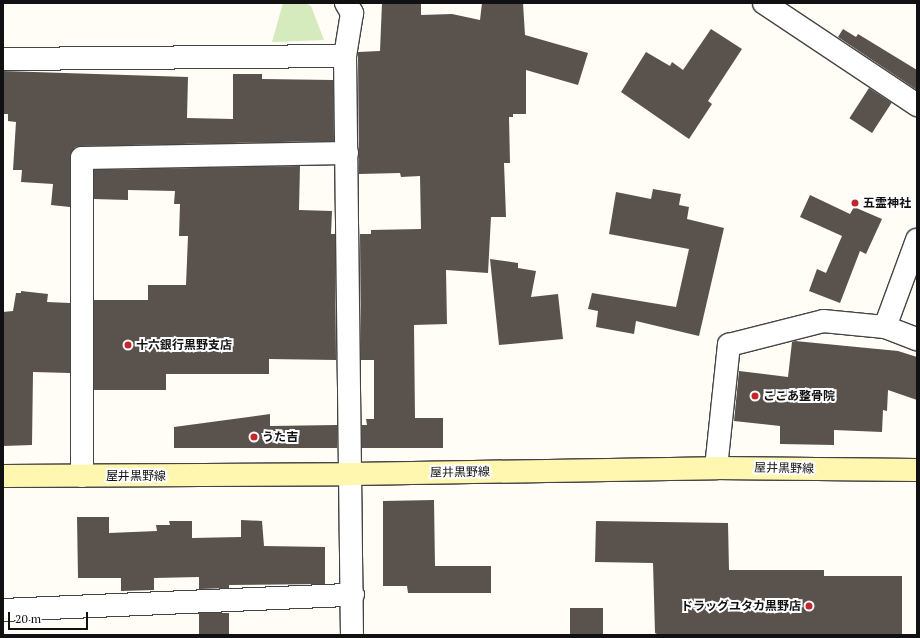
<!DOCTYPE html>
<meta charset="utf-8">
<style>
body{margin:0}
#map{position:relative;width:920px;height:638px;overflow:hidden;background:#fffdf5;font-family:"PT Serif","Noto Sans JP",serif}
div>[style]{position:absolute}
.green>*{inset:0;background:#d5ebbd}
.building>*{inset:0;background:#5a524d;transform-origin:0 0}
.roads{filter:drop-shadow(1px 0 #444) drop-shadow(-1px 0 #444) drop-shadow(0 1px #444) drop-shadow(0 -1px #444)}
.minor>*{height:22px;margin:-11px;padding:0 11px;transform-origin:11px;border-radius:11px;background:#fff}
.secondary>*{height:22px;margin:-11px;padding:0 11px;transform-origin:11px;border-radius:11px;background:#fff6b0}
.dots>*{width:11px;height:11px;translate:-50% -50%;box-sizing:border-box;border:2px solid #fff;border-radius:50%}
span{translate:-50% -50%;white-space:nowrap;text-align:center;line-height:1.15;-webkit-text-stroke:4px #fff;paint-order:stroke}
.poi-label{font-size:12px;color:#111;font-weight:700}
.left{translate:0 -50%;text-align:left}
.right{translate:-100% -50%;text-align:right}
.street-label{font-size:12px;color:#111}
.frame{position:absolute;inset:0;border:4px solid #111;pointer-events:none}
.scale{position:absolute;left:8px;top:612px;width:80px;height:18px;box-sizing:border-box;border:2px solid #111;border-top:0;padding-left:5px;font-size:12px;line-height:14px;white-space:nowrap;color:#111;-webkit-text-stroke:3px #fff;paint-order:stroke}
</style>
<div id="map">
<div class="green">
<div style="clip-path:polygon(283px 3px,305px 3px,311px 6px,324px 40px,272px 42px)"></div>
</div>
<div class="building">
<div style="clip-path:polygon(382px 3px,421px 3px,421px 15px,452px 14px,480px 20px,482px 3px,523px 3px,525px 35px,588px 53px,578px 85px,526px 70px,526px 114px,513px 114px,513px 117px,509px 117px,510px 163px,504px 163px,506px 217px,491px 217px,488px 273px,446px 270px,447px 324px,414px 325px,415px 418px,443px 418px,443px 448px,362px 448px,362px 425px,367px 425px,366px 419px,374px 419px,374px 360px,361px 360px,360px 234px,371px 234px,371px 230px,421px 229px,420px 176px,401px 177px,400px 173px,359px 174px,358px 57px,358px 52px,380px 51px)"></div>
<div style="clip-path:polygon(711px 29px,742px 49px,708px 101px,712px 104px,689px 139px,621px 92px,646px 52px,670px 66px,672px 62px,683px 70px)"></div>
<div style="clip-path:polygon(843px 29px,856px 37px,858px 34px,917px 70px,917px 90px,838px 37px)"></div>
<div style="clip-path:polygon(3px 71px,188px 77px,187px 118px,233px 119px,233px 74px,262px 74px,262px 79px,333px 80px,334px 141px,81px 146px,75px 147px,70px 158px,70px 207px,51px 205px,53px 184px,21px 182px,22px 170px,13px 170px,16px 122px,8px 121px,8px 114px,3px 114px)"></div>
<div style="left:869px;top:88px;width:27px;height:36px;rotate:33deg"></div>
<div style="clip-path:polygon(300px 166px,299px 210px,332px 211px,331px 234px,335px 234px,336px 360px,269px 359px,269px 374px,166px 374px,166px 390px,94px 390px,94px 300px,148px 300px,148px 285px,186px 285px,188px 236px,179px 236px,180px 204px,174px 204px,175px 191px,128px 190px,128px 200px,94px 199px,94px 170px)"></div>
<div style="clip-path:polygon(653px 189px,681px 194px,679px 205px,689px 207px,687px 219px,724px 228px,699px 336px,636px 321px,634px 334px,596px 327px,598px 311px,588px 309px,592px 293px,676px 307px,689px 249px,609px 234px,616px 192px,651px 199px)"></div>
<div style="clip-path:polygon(810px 195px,850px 214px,854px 207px,882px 219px,866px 254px,860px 251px,840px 303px,809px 291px,817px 269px,826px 273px,842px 236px,800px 217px)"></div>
<div style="clip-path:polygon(490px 259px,518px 263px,518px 268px,536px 271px,531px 297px,558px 294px,563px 339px,499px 345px)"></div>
<div style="clip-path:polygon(21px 291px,48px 294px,47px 302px,70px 303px,70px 373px,33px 372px,32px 445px,3px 446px,3px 312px,13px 311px,16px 293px,21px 293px)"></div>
<div style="clip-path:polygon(795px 341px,898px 351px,917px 357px,917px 400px,888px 390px,887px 411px,883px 410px,882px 432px,834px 430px,834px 445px,780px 444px,780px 426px,734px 421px,739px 371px,788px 377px,792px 342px)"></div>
<div style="clip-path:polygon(270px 414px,270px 426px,337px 425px,337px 448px,174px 448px,174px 427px)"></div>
<div style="clip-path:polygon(434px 500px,435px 566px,491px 566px,491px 593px,408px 593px,407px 586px,383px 586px,383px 501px)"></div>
<div style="clip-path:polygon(77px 517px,109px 517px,109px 533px,157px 531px,156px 525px,170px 525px,169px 521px,192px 521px,192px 538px,241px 537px,241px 520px,262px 521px,264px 546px,325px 547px,325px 584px,229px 585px,229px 588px,199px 589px,199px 577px,154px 578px,154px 590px,121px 591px,121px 578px,78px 578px)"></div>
<div style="clip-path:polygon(596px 521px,728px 523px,729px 570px,824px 570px,824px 576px,902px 576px,902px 635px,659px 635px,655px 633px,653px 563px,595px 562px)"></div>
<div style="left:570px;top:608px;width:33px;height:27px"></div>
<div style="left:229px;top:613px;width:22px;height:30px;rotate:90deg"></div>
</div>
<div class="roads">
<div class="minor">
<div style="left:346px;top:3px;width:12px;rotate:59deg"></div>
<div style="left:352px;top:13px;width:44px;rotate:99.2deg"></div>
<div style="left:345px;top:56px;width:579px;rotate:89.31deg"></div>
<div style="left:764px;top:3px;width:184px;rotate:33.7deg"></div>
<div style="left:3px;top:59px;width:342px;rotate:-0.5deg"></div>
<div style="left:885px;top:327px;width:34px;rotate:21deg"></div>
<div style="left:716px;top:468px;width:124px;rotate:-84deg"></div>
<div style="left:729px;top:345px;width:97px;rotate:-14.3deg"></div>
<div style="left:823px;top:321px;width:62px;rotate:5.5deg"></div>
<div style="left:885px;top:327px;width:93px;rotate:-69.8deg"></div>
<div style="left:82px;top:476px;width:318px;rotate:-90deg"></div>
<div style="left:82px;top:158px;width:265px;rotate:-1.1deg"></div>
<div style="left:3px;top:610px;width:350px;rotate:-2.5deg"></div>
</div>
<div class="secondary">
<div style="left:3px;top:476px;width:348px;rotate:-0.3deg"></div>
<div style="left:351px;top:474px;width:365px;rotate:-0.9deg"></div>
<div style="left:716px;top:468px;width:201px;rotate:0.6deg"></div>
</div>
</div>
<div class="dots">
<div style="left:855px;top:203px;background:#c4262e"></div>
<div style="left:128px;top:345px;background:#c4262e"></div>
<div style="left:755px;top:396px;background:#c4262e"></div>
<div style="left:254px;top:437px;background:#c4262e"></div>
<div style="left:809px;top:606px;background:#c4262e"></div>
</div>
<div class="poi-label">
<span class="left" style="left:863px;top:203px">五霊神社</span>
<span class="left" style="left:136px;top:345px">十六銀行黒野支店</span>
<span class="left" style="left:763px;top:396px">ここあ整骨院</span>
<span class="left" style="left:262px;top:437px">うた吉</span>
<span class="right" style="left:801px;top:606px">ドラッグユタカ黒野店</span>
</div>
<div class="street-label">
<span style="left:784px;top:468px;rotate:1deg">屋井黒野線</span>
<span style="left:460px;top:472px;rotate:-1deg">屋井黒野線</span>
<span style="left:136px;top:476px">屋井黒野線</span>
</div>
<div class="frame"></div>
<div class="scale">20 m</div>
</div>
